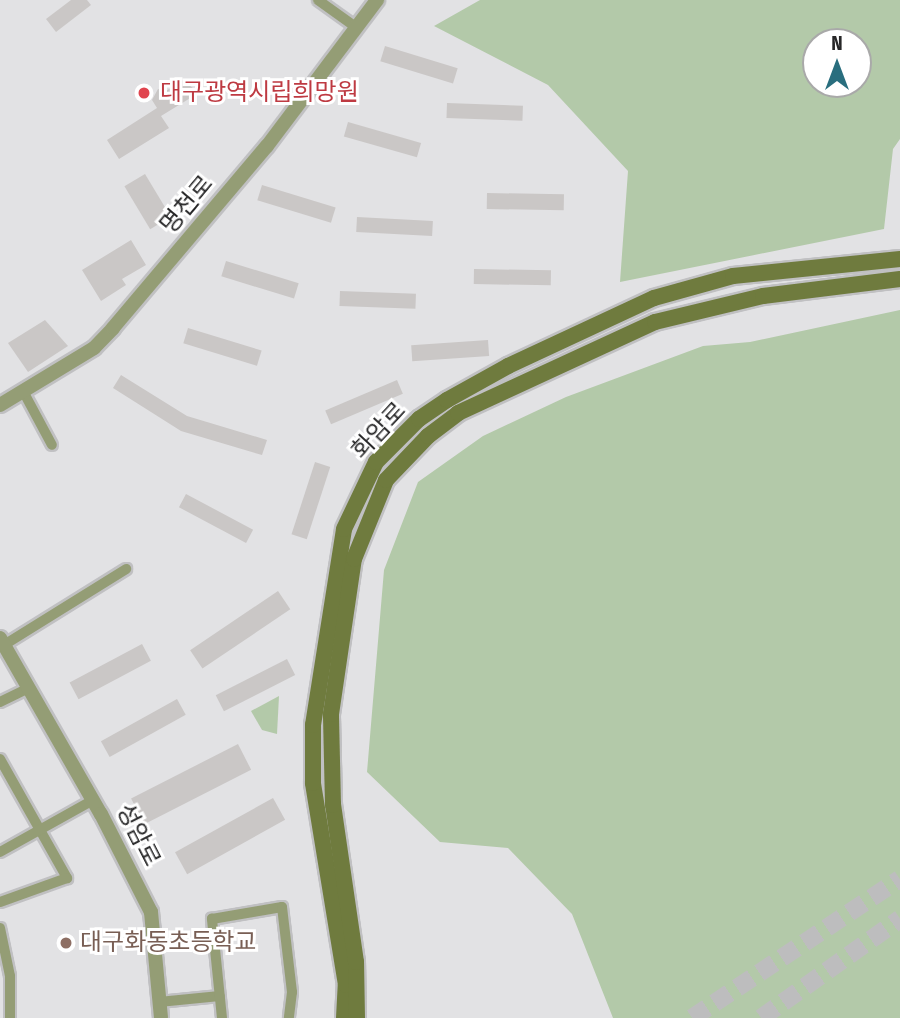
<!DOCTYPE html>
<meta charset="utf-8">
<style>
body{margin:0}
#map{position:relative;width:900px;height:1018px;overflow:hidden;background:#e2e2e4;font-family:"Fira Sans Condensed","Noto Sans KR",sans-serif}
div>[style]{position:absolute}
.green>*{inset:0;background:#b3c9a9}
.building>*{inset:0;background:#cac7c6;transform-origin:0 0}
.trunk-tunnel>*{height:18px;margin-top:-9px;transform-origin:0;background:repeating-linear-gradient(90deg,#bdbdbe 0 18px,transparent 0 27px)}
.roads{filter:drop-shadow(2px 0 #c0c0c2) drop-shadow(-2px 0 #c0c0c2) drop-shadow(0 2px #c0c0c2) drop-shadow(0 -2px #c0c0c2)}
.minor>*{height:10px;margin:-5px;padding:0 5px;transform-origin:5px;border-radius:5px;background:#949d75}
.tertiary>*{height:14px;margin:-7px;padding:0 7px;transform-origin:7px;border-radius:7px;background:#949d75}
.secondary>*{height:16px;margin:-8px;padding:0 8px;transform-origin:8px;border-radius:8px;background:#6f7b3e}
.dots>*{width:19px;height:19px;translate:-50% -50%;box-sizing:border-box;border:4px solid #fff;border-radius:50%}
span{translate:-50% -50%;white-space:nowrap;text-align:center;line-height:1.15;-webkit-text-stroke:6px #fff;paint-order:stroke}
.health-label{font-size:24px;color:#be3a42}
.left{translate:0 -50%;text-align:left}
.street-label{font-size:24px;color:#272728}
.education-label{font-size:24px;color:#785e54}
.north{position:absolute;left:802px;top:28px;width:70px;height:70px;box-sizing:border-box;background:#fff;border:2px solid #a9a9a9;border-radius:50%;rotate:0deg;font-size:19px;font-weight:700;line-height:28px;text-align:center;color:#272728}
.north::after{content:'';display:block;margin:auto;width:24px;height:32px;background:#296e7e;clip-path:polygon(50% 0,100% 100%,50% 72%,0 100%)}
</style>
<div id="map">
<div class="green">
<div style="clip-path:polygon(evenodd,480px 0,900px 0,900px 139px,893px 149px,884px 229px,620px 282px,628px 171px,548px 85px,434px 26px,480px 0,858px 42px,858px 84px,816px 84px,816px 42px,858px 42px)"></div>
<div style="clip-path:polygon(900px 310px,900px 1018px,613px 1018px,572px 914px,508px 848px,440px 842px,367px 772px,384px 570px,418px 482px,483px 436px,566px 397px,703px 346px,750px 342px)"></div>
<div style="clip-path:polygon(279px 696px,277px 734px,262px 730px,251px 711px)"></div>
</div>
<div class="building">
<div style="clip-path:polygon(71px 0,87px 0,91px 5px,56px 32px,46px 19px)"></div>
<div style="left:385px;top:46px;width:76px;height:16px;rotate:17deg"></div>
<div style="clip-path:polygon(183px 80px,194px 89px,192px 97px,161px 116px,169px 128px,119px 159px,107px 140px,157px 108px,152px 100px,158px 89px,166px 91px)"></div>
<div style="left:447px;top:103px;width:76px;height:15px;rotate:2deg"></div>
<div style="left:348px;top:122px;width:76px;height:15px;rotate:16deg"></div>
<div style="left:145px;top:174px;width:50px;height:24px;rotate:59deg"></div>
<div style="left:262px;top:185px;width:77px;height:16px;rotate:17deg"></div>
<div style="left:487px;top:193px;width:77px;height:16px;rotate:1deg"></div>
<div style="left:357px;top:217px;width:76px;height:15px;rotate:3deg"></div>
<div style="clip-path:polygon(131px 240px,146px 265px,122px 279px,126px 285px,101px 301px,82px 270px)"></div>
<div style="left:226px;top:261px;width:76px;height:16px;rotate:17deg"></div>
<div style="left:474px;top:269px;width:77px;height:15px;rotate:1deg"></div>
<div style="left:340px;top:291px;width:76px;height:15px;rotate:2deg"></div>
<div style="clip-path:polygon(45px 320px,68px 346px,28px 372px,8px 343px)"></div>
<div style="left:188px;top:328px;width:77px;height:16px;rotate:17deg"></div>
<div style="left:488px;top:340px;width:16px;height:77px;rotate:86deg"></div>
<div style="clip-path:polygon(121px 375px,187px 416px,267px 440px,262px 455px,181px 431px,113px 388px)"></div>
<div style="left:397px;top:380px;width:15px;height:78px;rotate:67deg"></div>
<div style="left:315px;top:462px;width:16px;height:76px;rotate:18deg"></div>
<div style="left:186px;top:494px;width:76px;height:15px;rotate:28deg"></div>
<div style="left:278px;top:591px;width:22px;height:106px;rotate:56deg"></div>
<div style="left:142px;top:644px;width:19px;height:82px;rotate:62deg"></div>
<div style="left:287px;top:659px;width:18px;height:80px;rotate:63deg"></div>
<div style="left:177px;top:699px;width:18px;height:87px;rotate:61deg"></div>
<div style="left:238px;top:744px;width:29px;height:120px;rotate:63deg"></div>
<div style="left:273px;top:798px;width:25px;height:112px;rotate:61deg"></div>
</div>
<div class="trunk-tunnel">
<div style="left:692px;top:1018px;width:250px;rotate:-33.8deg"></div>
<div style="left:761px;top:1018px;width:171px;rotate:-35.5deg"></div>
</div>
<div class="roads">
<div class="minor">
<div style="left:318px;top:0;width:48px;rotate:35.7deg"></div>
<div style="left:23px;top:391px;width:61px;rotate:61.8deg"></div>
<div style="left:4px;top:645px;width:144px;rotate:-31.9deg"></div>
<div style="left:0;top:702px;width:32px;rotate:-26deg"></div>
<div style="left:0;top:759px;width:137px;rotate:60.6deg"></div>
<div style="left:67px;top:878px;width:71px;rotate:160.3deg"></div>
<div style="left:0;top:852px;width:107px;rotate:-29.2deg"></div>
<div style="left:0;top:928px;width:49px;rotate:78.2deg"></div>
<div style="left:10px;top:976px;width:42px;rotate:90deg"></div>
<div style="left:159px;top:1002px;width:61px;rotate:-5.6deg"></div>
<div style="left:222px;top:1018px;width:100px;rotate:-95.8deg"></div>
<div style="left:212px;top:919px;width:71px;rotate:-9.7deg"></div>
<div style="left:282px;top:907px;width:86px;rotate:83.3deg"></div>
<div style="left:292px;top:992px;width:26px;rotate:97deg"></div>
</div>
<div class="tertiary">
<div style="left:0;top:405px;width:110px;rotate:-31.2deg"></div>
<div style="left:94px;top:348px;width:28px;rotate:-46deg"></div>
<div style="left:113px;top:328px;width:238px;rotate:-49.8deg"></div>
<div style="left:267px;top:146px;width:183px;rotate:-53deg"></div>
<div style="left:0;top:638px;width:203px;rotate:60.2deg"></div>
<div style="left:101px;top:814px;width:110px;rotate:63deg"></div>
<div style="left:151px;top:912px;width:106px;rotate:84.6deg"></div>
</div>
<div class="secondary">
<div style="left:344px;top:1018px;width:33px;rotate:-87deg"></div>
<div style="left:346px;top:985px;width:205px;rotate:-99.3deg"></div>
<div style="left:313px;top:783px;width:58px;rotate:-90deg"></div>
<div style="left:313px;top:725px;width:198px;rotate:-81deg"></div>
<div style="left:344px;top:529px;width:74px;rotate:-64.5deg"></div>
<div style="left:376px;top:462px;width:61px;rotate:-45deg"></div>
<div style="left:419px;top:419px;width:34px;rotate:-34deg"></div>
<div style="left:447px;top:400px;width:70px;rotate:-29.1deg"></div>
<div style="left:508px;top:366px;width:161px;rotate:-25deg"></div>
<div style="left:654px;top:298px;width:82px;rotate:-15.6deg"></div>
<div style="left:733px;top:276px;width:168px;rotate:-5.8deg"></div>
<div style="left:357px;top:1018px;width:56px;rotate:-91deg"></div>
<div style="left:356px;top:962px;width:159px;rotate:-98.3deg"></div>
<div style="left:333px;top:805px;width:91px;rotate:-91.3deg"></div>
<div style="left:331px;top:714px;width:157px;rotate:-81.6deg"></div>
<div style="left:354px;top:559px;width:85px;rotate:-67.9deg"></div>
<div style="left:386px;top:480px;width:61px;rotate:-46.3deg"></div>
<div style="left:428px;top:436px;width:38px;rotate:-37deg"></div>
<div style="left:458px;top:413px;width:217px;rotate:-24.8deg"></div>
<div style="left:655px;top:322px;width:111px;rotate:-13.5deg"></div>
<div style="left:763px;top:296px;width:138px;rotate:-7.1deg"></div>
</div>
</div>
<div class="dots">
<div style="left:144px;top:93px;background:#e0444e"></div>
<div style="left:66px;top:943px;background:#8d6e63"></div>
</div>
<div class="health-label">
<span class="left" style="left:160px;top:93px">대구광역시립희망원</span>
</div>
<div class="street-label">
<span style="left:187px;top:205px;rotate:-50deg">명천로</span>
<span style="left:379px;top:431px;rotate:-47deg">화암로</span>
<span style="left:138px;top:835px;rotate:63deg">성암로</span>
</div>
<div class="education-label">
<span class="left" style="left:80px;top:943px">대구화동초등학교</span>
</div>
<div class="north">N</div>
</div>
